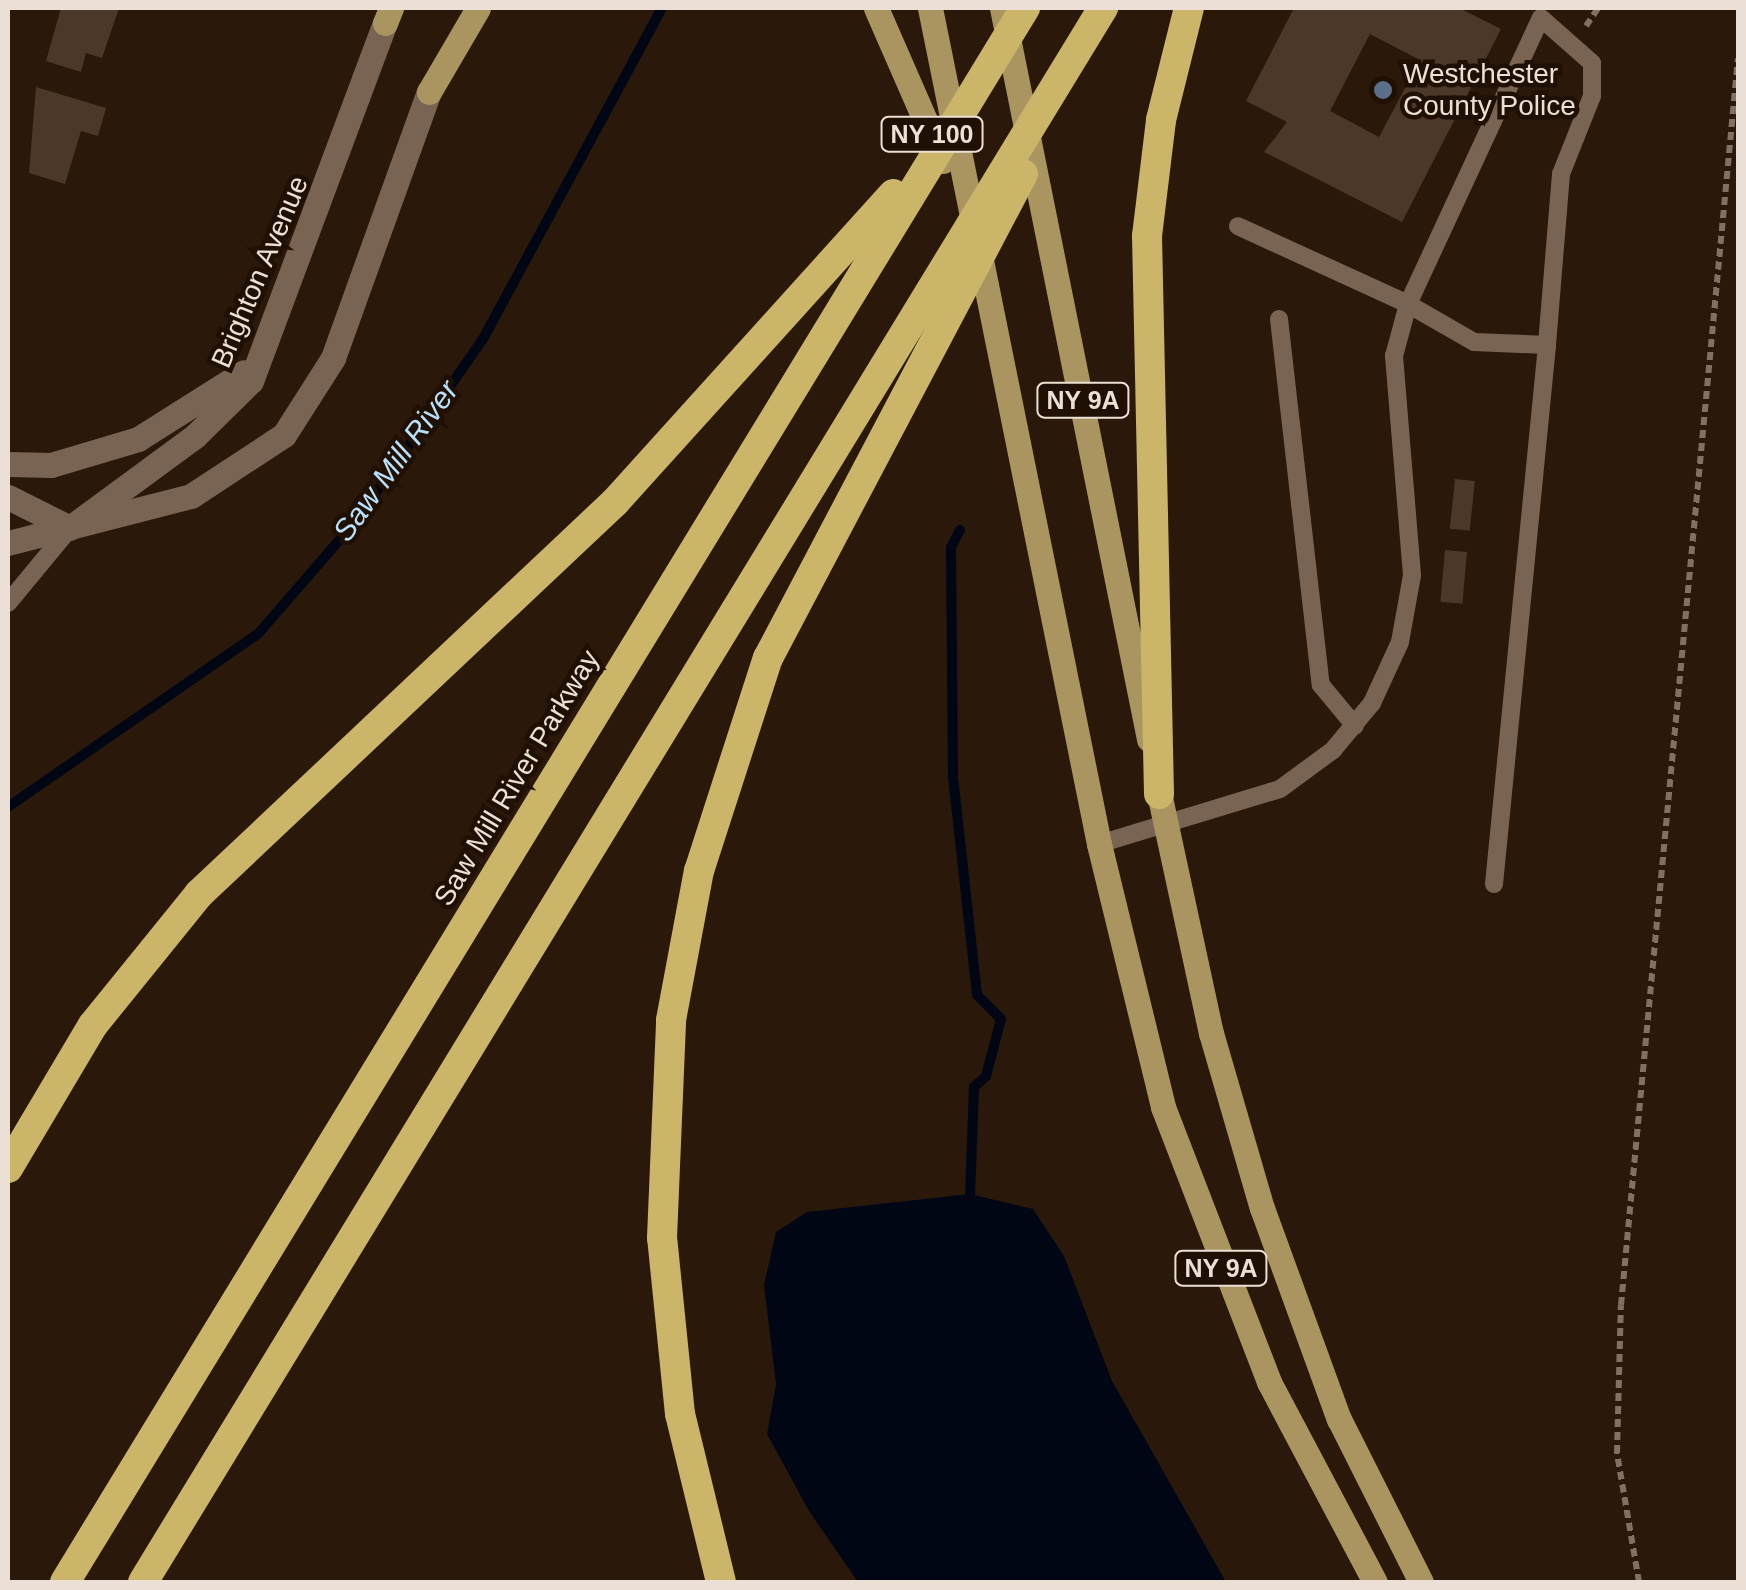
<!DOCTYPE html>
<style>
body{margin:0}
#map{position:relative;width:1746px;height:1590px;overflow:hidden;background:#2a190b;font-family:Arial,sans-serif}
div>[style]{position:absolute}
.water>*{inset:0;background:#000614}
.stream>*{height:10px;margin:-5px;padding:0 5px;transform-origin:5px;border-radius:5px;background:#000614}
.building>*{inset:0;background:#4b3829;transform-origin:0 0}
.path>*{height:6px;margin-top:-3px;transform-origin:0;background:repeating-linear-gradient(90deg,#807164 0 8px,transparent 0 13px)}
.lane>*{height:18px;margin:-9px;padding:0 9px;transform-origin:9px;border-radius:9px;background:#796454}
.secondary>*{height:25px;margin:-12.5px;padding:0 12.5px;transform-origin:12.5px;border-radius:12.5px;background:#796454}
.primary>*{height:25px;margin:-12.5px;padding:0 12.5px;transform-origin:12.5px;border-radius:12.5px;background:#aa9560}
.highway>*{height:30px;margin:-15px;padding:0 15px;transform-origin:15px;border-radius:15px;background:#cab568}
.dots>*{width:28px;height:28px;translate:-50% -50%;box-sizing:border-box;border:5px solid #201003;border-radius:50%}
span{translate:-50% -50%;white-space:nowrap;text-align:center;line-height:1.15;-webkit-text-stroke:9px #201003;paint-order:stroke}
.shield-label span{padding:2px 8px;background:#201003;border:2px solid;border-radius:8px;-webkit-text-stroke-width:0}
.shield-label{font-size:25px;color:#ece0d6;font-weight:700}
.poi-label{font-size:28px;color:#ece0d6}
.left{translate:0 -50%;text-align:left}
.street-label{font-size:28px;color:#ece0d6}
.water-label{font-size:30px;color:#b9e0fc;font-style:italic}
.frame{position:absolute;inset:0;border:10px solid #ece0d6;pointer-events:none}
</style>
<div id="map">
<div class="water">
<div style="clip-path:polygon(970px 1194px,1033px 1209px,1064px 1256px,1112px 1381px,1226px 1582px,858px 1582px,809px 1511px,767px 1434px,776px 1384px,764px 1285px,776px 1232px,807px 1212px)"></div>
</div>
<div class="stream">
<div style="left:960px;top:530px;width:20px;rotate:117deg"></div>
<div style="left:951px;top:548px;width:229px;rotate:89.5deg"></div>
<div style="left:953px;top:777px;width:219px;rotate:83.7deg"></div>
<div style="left:977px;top:995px;width:34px;rotate:45deg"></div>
<div style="left:1001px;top:1019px;width:59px;rotate:104.7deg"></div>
<div style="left:986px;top:1076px;width:16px;rotate:137deg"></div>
<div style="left:974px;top:1087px;width:107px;rotate:92.1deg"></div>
<div style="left:8px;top:807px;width:304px;rotate:-34.7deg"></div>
<div style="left:258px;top:634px;width:150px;rotate:-49.1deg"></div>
<div style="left:356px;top:521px;width:222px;rotate:-55.1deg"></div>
<div style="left:483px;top:339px;width:376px;rotate:-61.6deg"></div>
</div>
<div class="building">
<div style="clip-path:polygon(61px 8px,119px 8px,102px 58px,86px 53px,81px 72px,46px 61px)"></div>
<div style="clip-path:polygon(evenodd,1294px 8px,1459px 8px,1501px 29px,1402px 222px,1264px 152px,1287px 122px,1246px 101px,1294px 8px,1370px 34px,1420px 60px,1379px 137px,1330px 111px,1370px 34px)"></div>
<div style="clip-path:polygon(36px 87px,106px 108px,98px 136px,81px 131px,65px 184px,29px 173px)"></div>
<div style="left:1455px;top:479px;width:20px;height:50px;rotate:6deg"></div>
<div style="left:1445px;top:550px;width:22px;height:52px;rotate:5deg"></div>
</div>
<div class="path">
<div style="left:1586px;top:26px;width:22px;rotate:-56deg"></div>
<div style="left:1639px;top:1582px;width:131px;rotate:-99.7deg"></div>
<div style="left:1617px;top:1453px;width:148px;rotate:-88.5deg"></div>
<div style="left:1621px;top:1305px;width:1252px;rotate:-84.64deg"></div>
</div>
<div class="lane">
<div style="left:1279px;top:319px;width:368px;rotate:83.5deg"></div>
<div style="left:1321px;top:685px;width:53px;rotate:50.3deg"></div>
<div style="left:8px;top:603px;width:97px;rotate:-50.4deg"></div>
<div style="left:1099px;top:844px;width:189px;rotate:-16.9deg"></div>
<div style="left:1280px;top:789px;width:66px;rotate:-36.3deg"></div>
<div style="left:1333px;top:750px;width:61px;rotate:-50.3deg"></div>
<div style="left:1372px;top:703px;width:67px;rotate:-65.3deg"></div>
<div style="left:1400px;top:642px;width:68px;rotate:-79.8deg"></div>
<div style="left:1412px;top:575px;width:220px;rotate:-94.7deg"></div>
<div style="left:1394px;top:356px;width:54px;rotate:-74.9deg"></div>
<div style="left:1408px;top:304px;width:315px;rotate:-65.1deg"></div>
<div style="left:1541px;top:18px;width:68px;rotate:41.4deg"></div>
<div style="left:1592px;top:63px;width:33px;rotate:90deg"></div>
<div style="left:1592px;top:96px;width:84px;rotate:111.7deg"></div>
<div style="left:1561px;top:174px;width:172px;rotate:94.7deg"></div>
<div style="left:1547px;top:345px;width:73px;rotate:-177.6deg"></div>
<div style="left:1474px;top:342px;width:76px;rotate:-150.1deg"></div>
<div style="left:1408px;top:304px;width:187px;rotate:-155.4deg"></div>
<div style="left:1494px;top:884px;width:542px;rotate:-84.38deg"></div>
</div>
<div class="secondary">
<div style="left:8px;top:464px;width:43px;rotate:1.3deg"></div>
<div style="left:51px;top:465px;width:91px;rotate:-16.6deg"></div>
<div style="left:138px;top:439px;width:125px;rotate:-32.3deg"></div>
<div style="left:8px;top:497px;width:69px;rotate:26.6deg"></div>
<div style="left:74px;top:525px;width:150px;rotate:-36.3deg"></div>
<div style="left:195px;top:436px;width:78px;rotate:-44.5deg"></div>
<div style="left:251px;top:381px;width:382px;rotate:-69.5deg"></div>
<div style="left:8px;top:543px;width:189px;rotate:-14.4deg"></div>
<div style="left:191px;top:496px;width:111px;rotate:-33.3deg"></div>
<div style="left:284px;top:435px;width:91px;rotate:-57.5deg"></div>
<div style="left:333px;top:358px;width:283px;rotate:-70.2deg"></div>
</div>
<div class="primary">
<div style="left:876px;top:8px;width:167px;rotate:66.4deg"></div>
<div style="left:930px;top:8px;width:853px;rotate:78.57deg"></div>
<div style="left:1099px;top:844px;width:271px;rotate:76.3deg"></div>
<div style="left:1163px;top:1107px;width:295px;rotate:68.9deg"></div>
<div style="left:1269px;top:1382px;width:226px;rotate:62.1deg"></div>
<div style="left:1002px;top:8px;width:746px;rotate:78.63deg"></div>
<div style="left:385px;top:23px;width:16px;rotate:-68deg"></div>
<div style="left:429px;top:92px;width:97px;rotate:-59.7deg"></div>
<div style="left:1156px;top:779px;width:260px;rotate:77.8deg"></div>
<div style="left:1211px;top:1033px;width:182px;rotate:73.8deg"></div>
<div style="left:1262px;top:1208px;width:225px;rotate:70deg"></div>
<div style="left:1339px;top:1419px;width:182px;rotate:63.3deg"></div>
</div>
<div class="highway">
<div style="left:1159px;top:794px;width:558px;rotate:-91.23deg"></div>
<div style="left:1147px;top:236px;width:117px;rotate:-83.1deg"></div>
<div style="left:1161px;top:120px;width:115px;rotate:-76deg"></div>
<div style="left:8px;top:1168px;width:166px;rotate:-59.3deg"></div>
<div style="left:93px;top:1025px;width:169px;rotate:-51deg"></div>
<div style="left:199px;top:894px;width:572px;rotate:-43.3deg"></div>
<div style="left:615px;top:502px;width:415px;rotate:-47.9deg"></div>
<div style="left:65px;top:1582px;width:1844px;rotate:-58.62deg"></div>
<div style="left:143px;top:1582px;width:1844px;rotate:-58.62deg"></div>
<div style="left:721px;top:1582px;width:173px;rotate:-103.7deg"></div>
<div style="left:680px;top:1414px;width:177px;rotate:-95.8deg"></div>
<div style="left:662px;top:1238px;width:218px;rotate:-87.6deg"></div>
<div style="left:671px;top:1020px;width:152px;rotate:-79.4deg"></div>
<div style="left:699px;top:871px;width:224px;rotate:-72.1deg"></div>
<div style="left:768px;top:658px;width:547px;rotate:-62.22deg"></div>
</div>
<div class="dots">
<div style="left:1383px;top:90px;background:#5c6f8a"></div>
</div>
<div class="shield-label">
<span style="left:932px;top:134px">NY 100</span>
<span style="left:1083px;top:400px">NY 9A</span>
<span style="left:1221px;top:1268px">NY 9A</span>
</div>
<div class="poi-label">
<span class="left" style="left:1403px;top:90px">Westchester<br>County Police</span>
</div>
<div class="street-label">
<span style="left:260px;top:272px;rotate:-67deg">Brighton Avenue</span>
<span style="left:517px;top:778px;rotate:-59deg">Saw Mill River Parkway</span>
</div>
<div class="water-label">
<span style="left:396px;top:461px;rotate:-54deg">Saw Mill River</span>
</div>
<div class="frame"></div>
</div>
